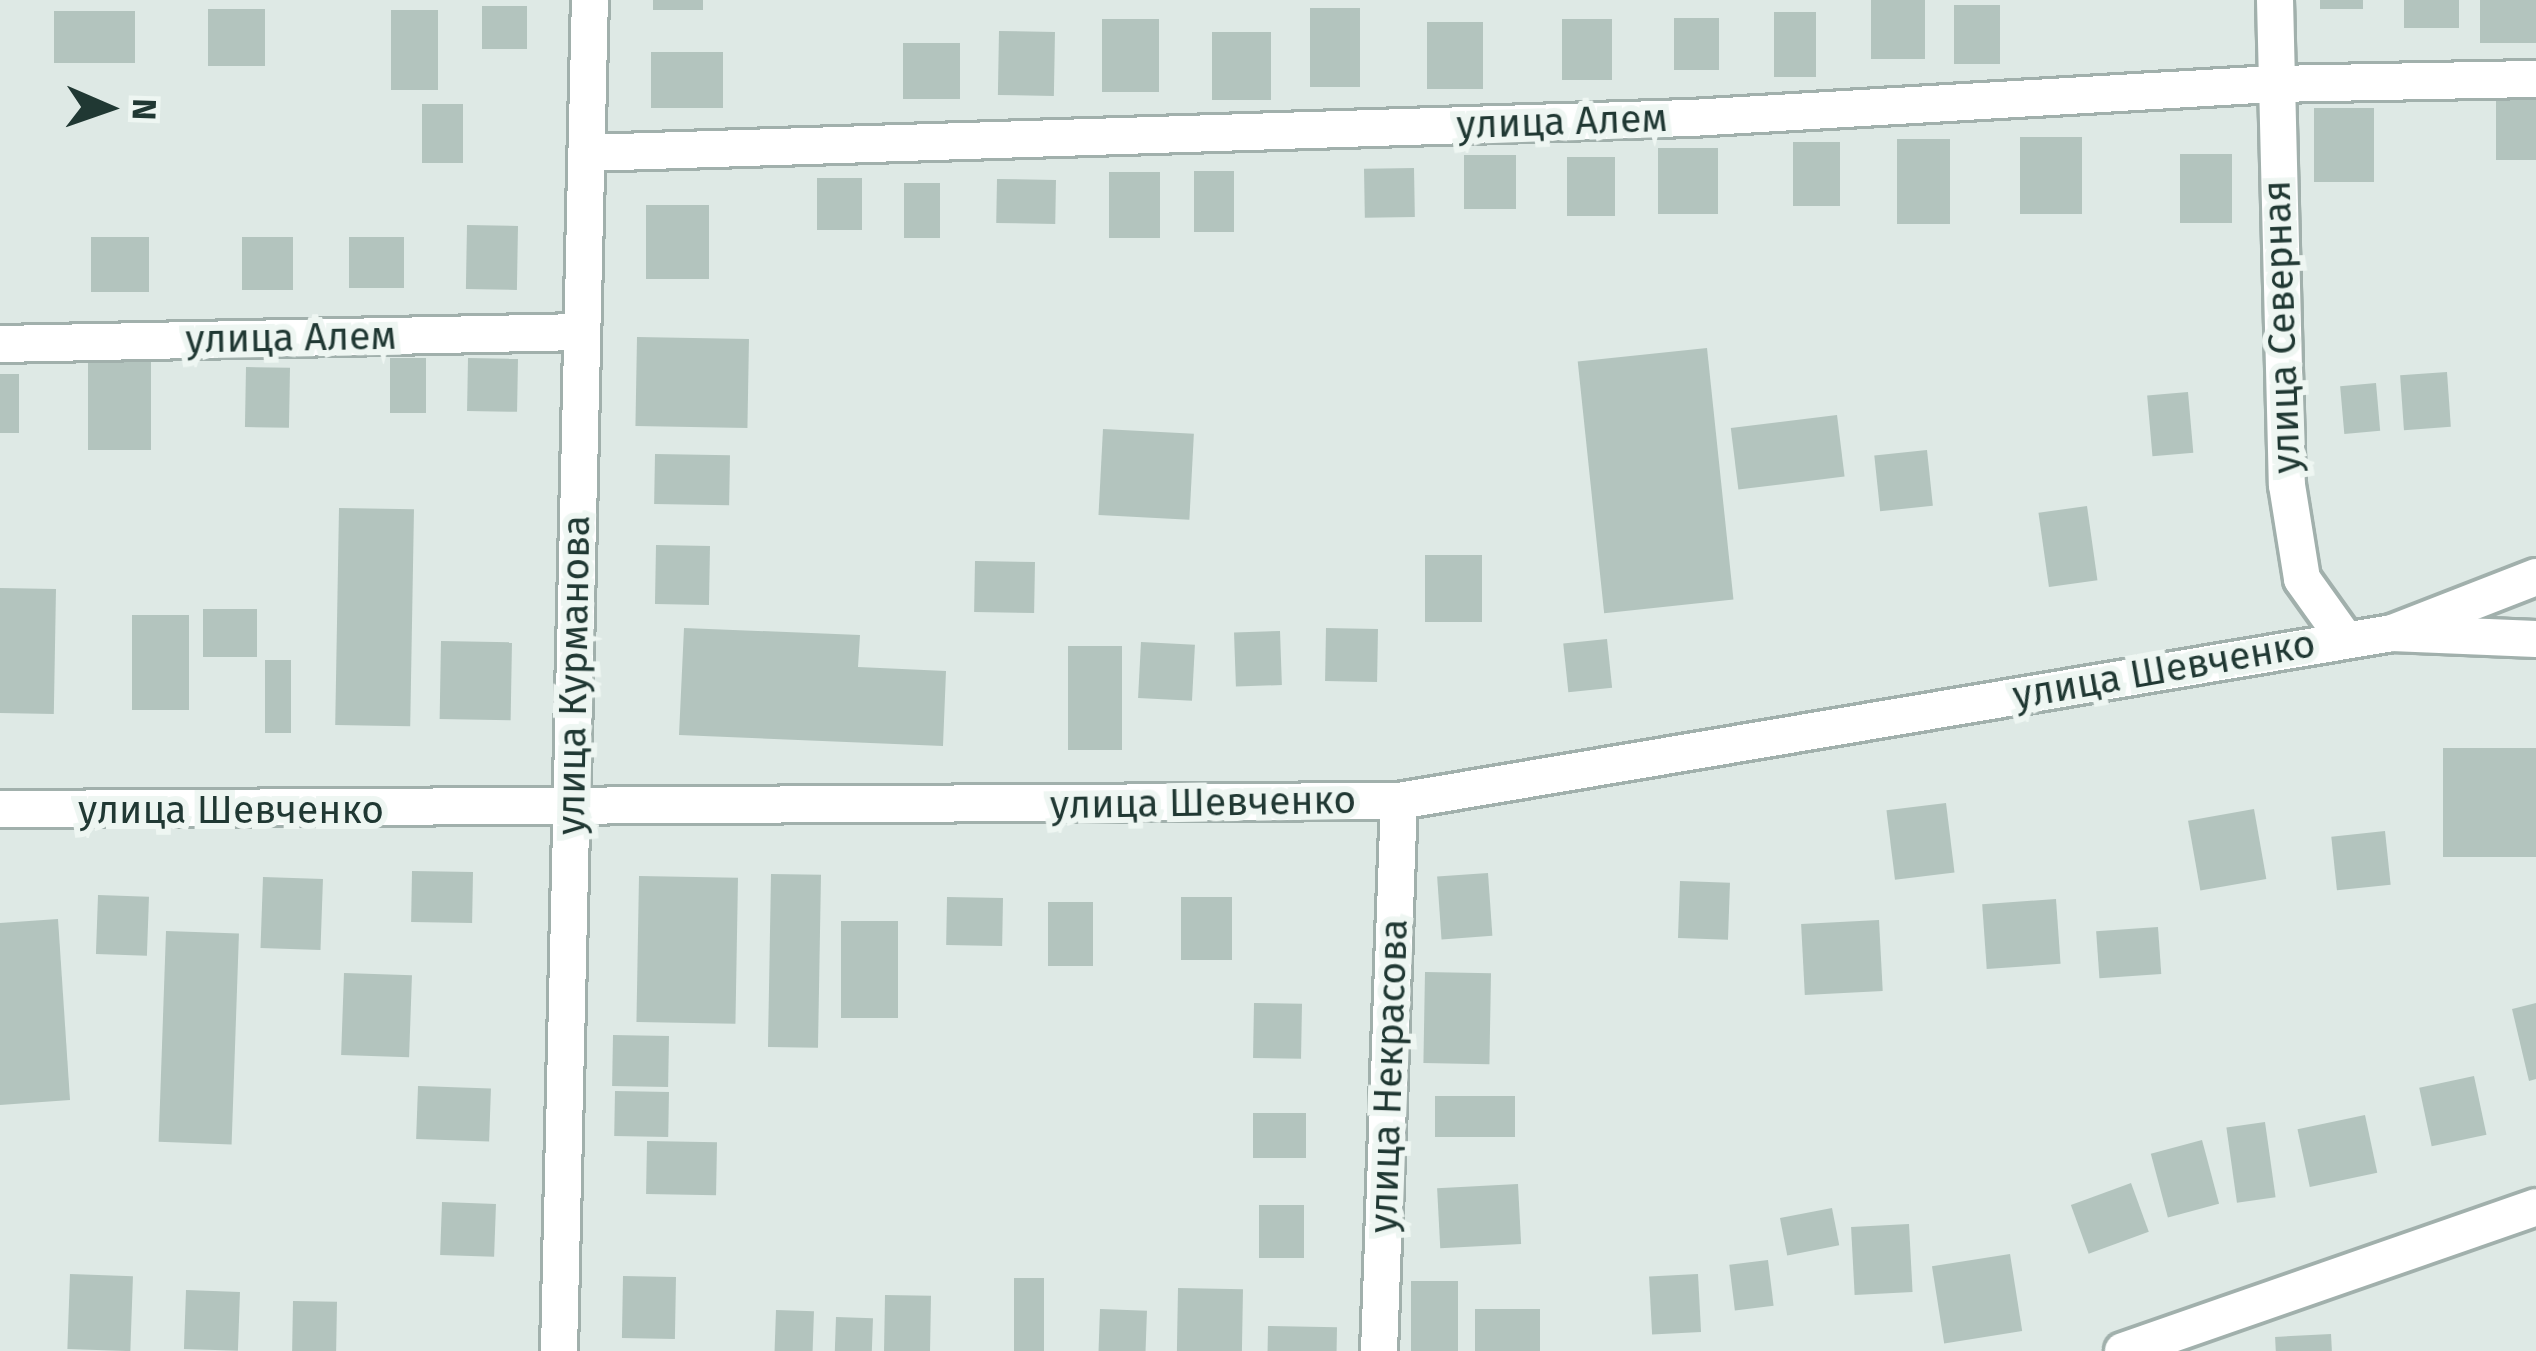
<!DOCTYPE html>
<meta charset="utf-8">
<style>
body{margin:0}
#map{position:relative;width:2536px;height:1351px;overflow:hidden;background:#dee9e5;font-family:"Fira Sans",sans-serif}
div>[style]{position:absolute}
.building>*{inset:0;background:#b3c4be;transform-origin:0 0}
.roads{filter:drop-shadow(3px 0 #a1b0ac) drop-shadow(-3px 0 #a1b0ac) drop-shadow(0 3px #a1b0ac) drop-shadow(0 -3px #a1b0ac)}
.minor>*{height:36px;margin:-18px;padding:0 18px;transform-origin:18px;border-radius:18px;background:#fff}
span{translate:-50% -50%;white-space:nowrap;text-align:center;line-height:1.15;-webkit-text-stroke:12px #eef6f2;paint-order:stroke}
.street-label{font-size:39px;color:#203833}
.north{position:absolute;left:48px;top:48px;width:120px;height:120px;-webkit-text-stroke:9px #eef6f2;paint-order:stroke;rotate:92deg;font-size:33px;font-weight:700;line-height:48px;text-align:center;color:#203833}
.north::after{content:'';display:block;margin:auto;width:42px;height:54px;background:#203833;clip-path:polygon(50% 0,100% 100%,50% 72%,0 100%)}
</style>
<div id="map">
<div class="building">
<div style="left:653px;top:0;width:50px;height:10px"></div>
<div style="left:1871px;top:0;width:54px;height:59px"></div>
<div style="left:2320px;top:0;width:43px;height:9px"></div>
<div style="left:2404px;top:0;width:55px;height:28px"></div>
<div style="left:2480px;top:0;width:56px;height:43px"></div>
<div style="left:1954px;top:5px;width:46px;height:59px"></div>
<div style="left:482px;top:6px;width:45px;height:43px"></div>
<div style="left:1360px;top:8px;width:79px;height:50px;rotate:90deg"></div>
<div style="left:208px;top:9px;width:57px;height:57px"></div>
<div style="left:438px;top:10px;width:80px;height:47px;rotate:90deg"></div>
<div style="left:135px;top:11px;width:52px;height:81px;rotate:90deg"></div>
<div style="left:1774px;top:12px;width:42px;height:65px"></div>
<div style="left:1674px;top:18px;width:45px;height:52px"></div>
<div style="left:1159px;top:19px;width:73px;height:57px;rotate:90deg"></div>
<div style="left:1562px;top:19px;width:50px;height:61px"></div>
<div style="left:1483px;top:22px;width:67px;height:56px;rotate:90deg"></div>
<div style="left:999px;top:31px;width:56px;height:64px;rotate:1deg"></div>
<div style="left:1212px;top:32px;width:59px;height:68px"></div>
<div style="left:903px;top:43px;width:57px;height:56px"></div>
<div style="left:651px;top:52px;width:72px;height:56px"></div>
<div style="left:2496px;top:100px;width:40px;height:60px"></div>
<div style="left:463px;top:104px;width:59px;height:41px;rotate:90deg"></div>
<div style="left:2314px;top:108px;width:60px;height:74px"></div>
<div style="left:2020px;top:137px;width:62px;height:77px"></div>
<div style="left:1897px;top:139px;width:53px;height:85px"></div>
<div style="left:1793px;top:142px;width:47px;height:64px"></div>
<div style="left:1658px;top:148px;width:60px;height:66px"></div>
<div style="left:2180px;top:154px;width:52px;height:69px"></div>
<div style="left:1464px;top:155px;width:52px;height:54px"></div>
<div style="left:1615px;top:157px;width:59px;height:48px;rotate:90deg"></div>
<div style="left:1414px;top:168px;width:49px;height:50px;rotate:89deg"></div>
<div style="left:1194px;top:171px;width:40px;height:61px"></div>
<div style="left:1109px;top:172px;width:51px;height:66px"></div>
<div style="left:817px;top:178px;width:45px;height:52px"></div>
<div style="left:997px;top:179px;width:59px;height:44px;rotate:1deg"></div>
<div style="left:940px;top:183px;width:55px;height:36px;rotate:90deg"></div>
<div style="left:646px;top:205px;width:63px;height:74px"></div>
<div style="left:518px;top:226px;width:64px;height:51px;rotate:91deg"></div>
<div style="left:91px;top:237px;width:58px;height:55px"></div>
<div style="left:242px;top:237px;width:51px;height:53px"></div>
<div style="left:349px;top:237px;width:55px;height:51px"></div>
<div style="left:637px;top:337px;width:112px;height:89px;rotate:1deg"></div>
<div style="left:1707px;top:348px;width:253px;height:130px;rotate:84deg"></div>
<div style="left:390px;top:358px;width:36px;height:55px"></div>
<div style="left:468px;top:358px;width:50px;height:53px;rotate:1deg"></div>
<div style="left:88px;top:359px;width:63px;height:91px"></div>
<div style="left:246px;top:367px;width:44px;height:60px;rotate:1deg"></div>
<div style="left:2447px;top:372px;width:55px;height:47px;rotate:86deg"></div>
<div style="left:0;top:374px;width:19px;height:59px"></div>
<div style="left:2376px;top:383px;width:48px;height:36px;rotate:85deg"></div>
<div style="left:2188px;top:392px;width:61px;height:41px;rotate:85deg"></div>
<div style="left:1837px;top:415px;width:62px;height:107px;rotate:83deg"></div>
<div style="left:1103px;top:429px;width:91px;height:86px;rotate:3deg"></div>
<div style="left:1927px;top:450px;width:56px;height:53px;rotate:84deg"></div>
<div style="left:655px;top:454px;width:75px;height:50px;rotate:1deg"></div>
<div style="left:2087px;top:506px;width:75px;height:49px;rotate:82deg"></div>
<div style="left:339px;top:508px;width:75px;height:217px;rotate:1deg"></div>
<div style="left:656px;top:545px;width:54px;height:59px;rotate:1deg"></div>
<div style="left:1425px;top:555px;width:57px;height:67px"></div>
<div style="left:975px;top:561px;width:60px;height:51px;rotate:1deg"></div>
<div style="left:0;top:588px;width:56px;height:125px;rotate:1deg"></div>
<div style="left:203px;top:609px;width:54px;height:48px"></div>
<div style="left:132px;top:615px;width:57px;height:95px"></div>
<div style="clip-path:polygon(684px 628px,860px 635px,858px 667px,946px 671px,943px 746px,679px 735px)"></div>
<div style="left:1326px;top:628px;width:52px;height:53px;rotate:1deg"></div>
<div style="left:1280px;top:631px;width:54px;height:46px;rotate:88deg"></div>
<div style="left:1607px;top:639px;width:49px;height:44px;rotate:84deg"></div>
<div style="left:441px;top:641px;width:71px;height:78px;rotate:1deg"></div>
<div style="left:1141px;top:642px;width:54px;height:56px;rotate:3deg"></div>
<div style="left:1068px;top:646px;width:54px;height:104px"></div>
<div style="left:265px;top:660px;width:26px;height:73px"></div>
<div style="left:2536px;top:748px;width:109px;height:93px;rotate:90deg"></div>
<div style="left:1946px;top:803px;width:70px;height:60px;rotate:83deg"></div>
<div style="left:2254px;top:809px;width:71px;height:67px;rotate:80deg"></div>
<div style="left:2385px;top:831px;width:54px;height:54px;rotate:84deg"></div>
<div style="left:412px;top:871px;width:61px;height:51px;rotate:1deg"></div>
<div style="left:1488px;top:873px;width:63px;height:51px;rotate:86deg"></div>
<div style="left:771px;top:874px;width:50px;height:173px;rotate:1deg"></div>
<div style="left:639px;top:876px;width:99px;height:146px;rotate:1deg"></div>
<div style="left:263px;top:877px;width:60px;height:71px;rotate:2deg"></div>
<div style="left:1680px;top:881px;width:50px;height:57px;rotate:2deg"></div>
<div style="left:98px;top:895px;width:51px;height:59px;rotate:2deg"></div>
<div style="left:947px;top:897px;width:56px;height:48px;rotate:1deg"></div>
<div style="left:1181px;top:897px;width:51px;height:63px"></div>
<div style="left:2056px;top:899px;width:65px;height:74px;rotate:86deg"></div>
<div style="left:1048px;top:902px;width:45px;height:64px"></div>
<div style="clip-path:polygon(58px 919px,70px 1100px,0 1105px,0 923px)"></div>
<div style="left:1879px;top:920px;width:71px;height:78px;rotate:87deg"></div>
<div style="left:841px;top:921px;width:57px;height:97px"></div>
<div style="left:2158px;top:927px;width:47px;height:62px;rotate:86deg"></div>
<div style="left:166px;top:931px;width:73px;height:211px;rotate:2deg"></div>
<div style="left:1425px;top:972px;width:66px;height:91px;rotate:1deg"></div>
<div style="left:344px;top:973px;width:68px;height:82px;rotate:2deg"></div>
<div style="left:1254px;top:1003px;width:48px;height:55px;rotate:1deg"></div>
<div style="clip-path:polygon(2536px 1003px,2536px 1079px,2529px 1081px,2512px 1009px)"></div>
<div style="left:613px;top:1035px;width:56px;height:51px;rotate:1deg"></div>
<div style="left:2474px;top:1076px;width:60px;height:56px;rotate:78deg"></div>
<div style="left:418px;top:1086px;width:73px;height:53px;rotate:2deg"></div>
<div style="left:615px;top:1091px;width:54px;height:45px;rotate:1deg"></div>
<div style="left:1515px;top:1096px;width:41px;height:80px;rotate:90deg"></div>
<div style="left:1253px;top:1113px;width:53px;height:45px"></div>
<div style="left:2365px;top:1115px;width:59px;height:69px;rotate:78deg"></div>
<div style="left:2265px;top:1122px;width:76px;height:39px;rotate:82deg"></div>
<div style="left:2202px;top:1140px;width:66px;height:53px;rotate:75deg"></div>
<div style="left:647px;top:1141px;width:70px;height:53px;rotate:1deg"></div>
<div style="left:2131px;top:1183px;width:52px;height:64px;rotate:70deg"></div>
<div style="left:1518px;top:1184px;width:60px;height:81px;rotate:87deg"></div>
<div style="left:442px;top:1202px;width:54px;height:53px;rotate:2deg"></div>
<div style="left:1259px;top:1205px;width:45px;height:53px"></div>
<div style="left:1832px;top:1208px;width:38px;height:53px;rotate:79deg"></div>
<div style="left:1909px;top:1224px;width:68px;height:58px;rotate:87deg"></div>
<div style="left:2010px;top:1254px;width:78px;height:79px;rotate:81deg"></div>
<div style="left:1768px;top:1260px;width:46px;height:39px;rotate:83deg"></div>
<div style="left:70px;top:1274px;width:63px;height:75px;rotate:2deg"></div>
<div style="left:1698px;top:1274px;width:58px;height:49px;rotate:87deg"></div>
<div style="left:623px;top:1276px;width:53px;height:62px;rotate:1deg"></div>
<div style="left:1014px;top:1278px;width:30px;height:73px"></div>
<div style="left:1411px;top:1281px;width:47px;height:70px"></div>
<div style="left:1178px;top:1288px;width:65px;height:63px;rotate:1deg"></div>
<div style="left:186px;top:1290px;width:54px;height:59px;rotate:2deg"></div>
<div style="left:885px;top:1295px;width:46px;height:56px;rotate:1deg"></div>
<div style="left:293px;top:1301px;width:44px;height:50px;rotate:1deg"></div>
<div style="left:1100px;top:1309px;width:47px;height:42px;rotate:2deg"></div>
<div style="left:1540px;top:1309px;width:42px;height:65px;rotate:90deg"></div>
<div style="left:776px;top:1310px;width:38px;height:41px;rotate:2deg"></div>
<div style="left:836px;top:1317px;width:37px;height:34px;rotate:2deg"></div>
<div style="left:1268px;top:1326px;width:69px;height:25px;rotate:1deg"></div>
<div style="left:2331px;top:1334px;width:17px;height:56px;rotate:87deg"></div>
</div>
<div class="roads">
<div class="minor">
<div style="left:2275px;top:0;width:485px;rotate:88.6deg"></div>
<div style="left:2287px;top:485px;width:95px;rotate:80.9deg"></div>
<div style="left:2302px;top:579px;width:74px;rotate:54.4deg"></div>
<div style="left:587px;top:153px;width:1105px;rotate:-1.82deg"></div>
<div style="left:1691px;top:118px;width:583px;rotate:-3.34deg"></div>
<div style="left:2273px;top:84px;width:263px;rotate:-1.1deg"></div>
<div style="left:0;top:344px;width:582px;rotate:-1.18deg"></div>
<div style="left:2536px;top:577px;width:155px;rotate:158.7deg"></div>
<div style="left:2392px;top:633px;width:144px;rotate:2.4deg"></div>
<div style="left:0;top:809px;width:1399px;rotate:-0.33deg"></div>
<div style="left:1399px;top:801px;width:1007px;rotate:-9.6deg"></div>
<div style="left:559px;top:1351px;width:1351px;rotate:-88.69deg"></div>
<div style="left:1379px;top:1351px;width:550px;rotate:-87.92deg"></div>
<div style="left:2123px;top:1351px;width:437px;rotate:-19.2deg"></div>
</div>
</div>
<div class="street-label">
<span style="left:1562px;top:122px;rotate:-2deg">улица Алем</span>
<span style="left:2282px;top:327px;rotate:-92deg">улица Северная</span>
<span style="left:291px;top:338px;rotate:-1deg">улица Алем</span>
<span style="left:2164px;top:670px;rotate:-10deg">улица Шевченко</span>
<span style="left:574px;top:675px;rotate:-89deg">улица Курманова</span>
<span style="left:1203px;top:803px;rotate:-1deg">улица Шевченко</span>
<span style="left:231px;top:810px">улица Шевченко</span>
<span style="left:1389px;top:1076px;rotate:-88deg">улица Некрасова</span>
</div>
<div class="north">N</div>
</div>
